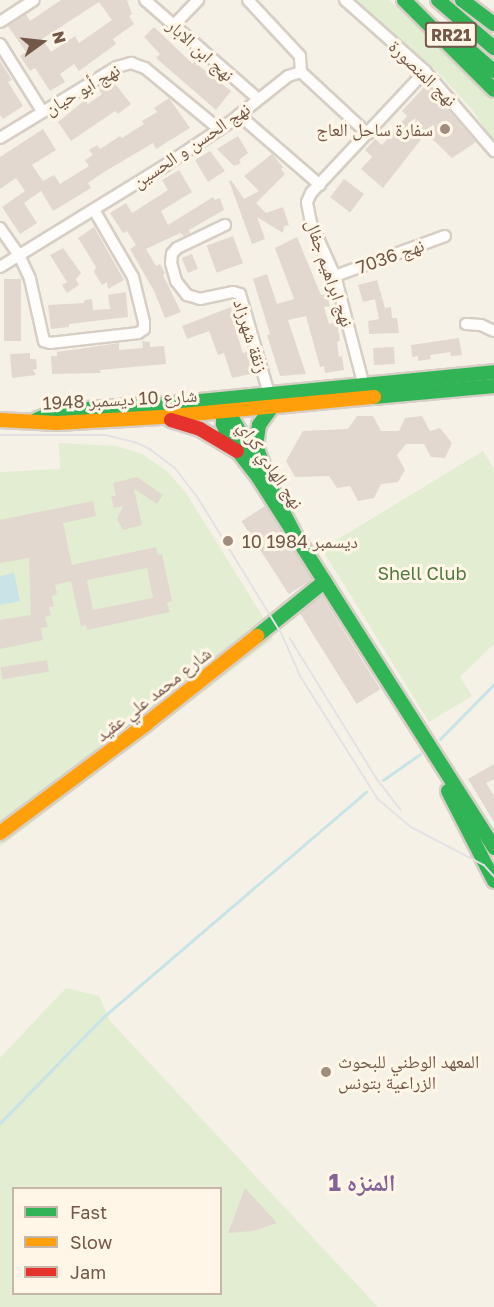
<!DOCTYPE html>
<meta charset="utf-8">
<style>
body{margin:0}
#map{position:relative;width:494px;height:1307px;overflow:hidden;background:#f6f1e7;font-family:"Golos Text","Noto Naskh Arabic",sans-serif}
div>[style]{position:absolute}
.green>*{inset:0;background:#e2edd2}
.water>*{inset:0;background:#c9e4e6}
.stream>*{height:3px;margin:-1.5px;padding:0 1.5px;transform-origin:1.5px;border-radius:1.5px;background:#c9e4e6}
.building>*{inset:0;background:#e2d8cf;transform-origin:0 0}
.roads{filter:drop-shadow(2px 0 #d7cec5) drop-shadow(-2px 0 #d7cec5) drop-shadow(0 2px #d7cec5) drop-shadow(0 -2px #d7cec5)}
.street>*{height:10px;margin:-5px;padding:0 5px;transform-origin:5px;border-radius:5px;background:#fefdfb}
.fast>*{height:14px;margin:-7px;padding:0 7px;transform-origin:7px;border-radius:7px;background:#30b455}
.slow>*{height:14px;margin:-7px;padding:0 7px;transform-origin:7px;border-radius:7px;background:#ff9f0a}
.jam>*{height:14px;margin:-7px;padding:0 7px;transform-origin:7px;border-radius:7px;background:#e5322d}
.tram>*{height:1.5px;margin:-0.75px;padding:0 0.75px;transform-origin:0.75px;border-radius:0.75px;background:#e4e1e4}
.dots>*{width:16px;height:16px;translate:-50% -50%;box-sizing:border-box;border:3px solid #fff6e7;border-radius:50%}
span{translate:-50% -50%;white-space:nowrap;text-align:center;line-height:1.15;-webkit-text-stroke:6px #fff6e7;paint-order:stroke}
.shield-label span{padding:2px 4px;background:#fff6e7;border:2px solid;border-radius:4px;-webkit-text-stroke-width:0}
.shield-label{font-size:16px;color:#735748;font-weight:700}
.street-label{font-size:18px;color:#735748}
.poi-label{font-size:18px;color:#735748}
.right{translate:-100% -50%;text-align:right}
.left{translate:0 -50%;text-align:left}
.park-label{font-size:18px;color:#517940}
.district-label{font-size:24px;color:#856397;font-weight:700}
.legend{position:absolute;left:12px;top:1187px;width:210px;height:108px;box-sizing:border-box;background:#fff6e7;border:2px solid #c7b6a7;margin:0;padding:8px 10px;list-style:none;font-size:18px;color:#735748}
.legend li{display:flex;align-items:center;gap:12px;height:30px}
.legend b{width:30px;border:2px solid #c7b6a7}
.north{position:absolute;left:12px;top:12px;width:60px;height:60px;-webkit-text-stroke:4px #fff6e7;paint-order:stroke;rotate:75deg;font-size:16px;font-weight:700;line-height:24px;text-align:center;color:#735748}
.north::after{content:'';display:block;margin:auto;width:21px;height:27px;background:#735748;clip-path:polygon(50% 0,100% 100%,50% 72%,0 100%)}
</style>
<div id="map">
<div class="green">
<div style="clip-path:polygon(355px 0,389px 0,494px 100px,494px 142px,471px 108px,434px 68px)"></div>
<div style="clip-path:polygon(59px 443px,116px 446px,142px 454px,167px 471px,186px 493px,263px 617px,273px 639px,0 847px,0 472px,60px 469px)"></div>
<div style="clip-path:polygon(483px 451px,494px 469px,494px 644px,460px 677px,472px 696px,429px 722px,322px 549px)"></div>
<div style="clip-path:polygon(evenodd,66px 988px,99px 996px,110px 1021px,378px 1307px,0 1307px,0 1058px,66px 988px,14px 1188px,220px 1188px,220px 1294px,14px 1294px,14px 1188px)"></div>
</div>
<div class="water">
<div style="clip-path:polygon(14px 573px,20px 601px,0 605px,0 576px)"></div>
</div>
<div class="stream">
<div style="left:440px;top:739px;width:77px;rotate:-45.5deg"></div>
<div style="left:383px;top:780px;width:45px;rotate:-35.1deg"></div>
<div style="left:0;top:1123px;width:146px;rotate:-45.8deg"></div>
<div style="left:102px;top:1018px;width:348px;rotate:-40.6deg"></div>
</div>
<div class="building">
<div style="clip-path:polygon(evenodd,61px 0,127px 0,132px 14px,129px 16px,134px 24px,113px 39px,116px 44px,79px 71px,74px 64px,60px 74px,65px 82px,50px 91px,35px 68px,30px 71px,20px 56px,26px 52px,8px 26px,26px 14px,30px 21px,61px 0,99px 2px,112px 20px,79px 43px,75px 36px,51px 52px,42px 39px,99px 2px)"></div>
<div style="clip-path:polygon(154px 27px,193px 64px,194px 62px,231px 91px,216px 110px,156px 58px,160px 54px,144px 37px)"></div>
<div style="clip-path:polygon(0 61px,12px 80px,8px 82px,23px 106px,3px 119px,0 115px)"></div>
<div style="clip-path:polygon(112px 80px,131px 104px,118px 114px,115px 111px,71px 141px,58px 122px,85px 100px,88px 104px,102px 94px,99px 90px)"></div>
<div style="clip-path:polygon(426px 85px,476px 142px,452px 158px,426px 133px,383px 188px,361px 169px,372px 157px,365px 150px,375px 139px,382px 145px,407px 116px,402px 111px)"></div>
<div style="clip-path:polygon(169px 98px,190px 128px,156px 149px,153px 143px,104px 172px,88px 183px,91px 188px,53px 211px,41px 191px,24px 203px,37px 223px,20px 234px,2px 207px,25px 191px,16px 178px,0 189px,0 157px,43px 129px,56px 150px,32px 165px,43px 181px,54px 175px,60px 184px,89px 166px,85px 160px,93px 155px,89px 150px,97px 145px,100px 149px,120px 136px,122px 138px,144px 124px,142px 121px,157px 112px,154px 108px)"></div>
<div style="clip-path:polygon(238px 136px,248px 153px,239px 160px,241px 163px,234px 166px,217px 149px)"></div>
<div style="clip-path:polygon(210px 151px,225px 171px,208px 182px,195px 160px)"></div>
<div style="clip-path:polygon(272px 154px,283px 167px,281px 169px,285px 174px,256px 203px,266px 213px,283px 207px,289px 225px,284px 226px,283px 233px,257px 217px,265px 239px,252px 244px,229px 181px,231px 180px,244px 199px,259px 191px,244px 176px)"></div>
<div style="clip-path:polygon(179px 170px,192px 192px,161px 211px,168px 225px,213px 197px,215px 200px,220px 198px,224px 210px,189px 230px,190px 233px,184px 236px,180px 233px,146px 249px,156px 266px,160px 264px,165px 273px,163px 275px,181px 312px,165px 318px,154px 291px,130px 249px,136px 245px,127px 231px,123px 233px,110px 213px,126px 203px,132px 213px,168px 190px,162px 180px)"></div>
<div style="left:344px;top:179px;width:25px;height:23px;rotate:37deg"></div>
<div style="clip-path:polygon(94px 227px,124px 280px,108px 289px,107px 282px,102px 285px,94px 272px,96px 267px,78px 238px)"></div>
<div style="left:233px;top:236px;width:29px;height:28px;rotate:70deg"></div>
<div style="clip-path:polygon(297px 237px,321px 295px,327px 294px,330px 306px,324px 307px,329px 324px,337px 322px,340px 341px,337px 342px,339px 357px,342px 356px,344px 370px,325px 373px,324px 366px,320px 367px,306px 316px,288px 320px,306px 374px,280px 376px,267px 335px,270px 334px,253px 279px,267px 274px,277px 304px,294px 299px,275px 248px)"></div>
<div style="clip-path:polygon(63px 248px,81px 273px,76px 279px,79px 285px,67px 293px,62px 285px,67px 282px,50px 255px)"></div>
<div style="left:192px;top:254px;width:16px;height:11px;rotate:68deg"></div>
<div style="left:4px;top:279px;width:17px;height:62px"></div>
<div style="clip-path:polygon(377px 280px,385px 308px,391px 307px,392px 318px,397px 318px,399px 333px,369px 334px,368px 321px,379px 319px,375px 299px,363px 302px,358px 285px)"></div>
<div style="clip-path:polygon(126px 292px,128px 317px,69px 324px,69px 327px,51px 329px,48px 305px,84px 303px,85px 300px,92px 299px,93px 310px,110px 309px,108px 295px)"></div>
<div style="clip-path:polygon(231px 307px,235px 318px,232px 319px,243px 353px,248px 352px,255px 373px,232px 378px,224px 353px,218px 355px,209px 331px,187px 339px,182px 326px)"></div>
<div style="clip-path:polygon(459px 338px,462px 355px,451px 356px,450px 352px,430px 355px,431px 359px,418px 361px,418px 356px,412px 357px,411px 345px)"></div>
<div style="clip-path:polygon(142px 341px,150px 342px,150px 347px,164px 346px,166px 364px,100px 370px,101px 373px,52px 374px,51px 356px,57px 356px,57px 352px,119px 343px,119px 350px,143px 348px)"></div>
<div style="left:394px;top:347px;width:17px;height:21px;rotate:87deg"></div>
<div style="clip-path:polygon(30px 353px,30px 359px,36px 359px,37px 369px,33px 370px,36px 375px,12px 378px,10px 354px)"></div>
<div style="clip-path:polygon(357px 416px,373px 416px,381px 431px,399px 431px,405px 418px,422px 416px,430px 431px,440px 428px,452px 443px,445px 458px,431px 457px,424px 444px,406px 444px,397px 455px,405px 470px,398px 482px,381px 484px,374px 498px,358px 501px,350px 486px,337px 488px,329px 476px,295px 477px,286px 461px,303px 431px,348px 429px)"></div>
<div style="clip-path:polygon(137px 477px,163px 495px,157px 504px,134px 489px,142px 525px,123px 530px,117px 519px,123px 506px,114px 508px,111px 496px,116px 496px,113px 483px)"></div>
<div style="clip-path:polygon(evenodd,93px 501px,96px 516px,63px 523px,72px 565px,156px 547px,158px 555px,162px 554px,172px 601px,167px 603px,170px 612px,87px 630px,86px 625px,81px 626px,71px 581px,55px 585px,57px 594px,52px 596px,54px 606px,49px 607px,51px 615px,45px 617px,48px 627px,41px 628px,43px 640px,0 649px,0 620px,31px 615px,29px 558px,0 563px,0 520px,93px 501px,147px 568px,153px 598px,93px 610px,87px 580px,147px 568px)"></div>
<div style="left:265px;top:506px;width:87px;height:28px;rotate:57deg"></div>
<div style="left:322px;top:596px;width:110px;height:28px;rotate:58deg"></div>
<div style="left:47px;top:660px;width:12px;height:47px;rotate:81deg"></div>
<div style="clip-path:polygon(494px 764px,494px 779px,486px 783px,494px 796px,494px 822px,468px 779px)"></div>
<div style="clip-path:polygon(245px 1188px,277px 1223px,253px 1231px,228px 1233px)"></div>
</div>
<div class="roads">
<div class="street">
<div style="left:145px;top:0;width:150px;rotate:41.2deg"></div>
<div style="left:345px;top:0;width:107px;rotate:41.6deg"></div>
<div style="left:425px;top:71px;width:106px;rotate:49.2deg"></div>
<div style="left:0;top:22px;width:40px;rotate:-32.9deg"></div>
<div style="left:174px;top:25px;width:35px;rotate:-46deg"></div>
<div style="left:0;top:44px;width:79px;rotate:57.9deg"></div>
<div style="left:301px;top:72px;width:91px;rotate:42.8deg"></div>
<div style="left:239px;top:115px;width:107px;rotate:40.8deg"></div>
<div style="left:0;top:138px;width:137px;rotate:-31.3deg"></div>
<div style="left:117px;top:67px;width:15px;rotate:-16deg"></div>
<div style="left:131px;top:63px;width:15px;rotate:20deg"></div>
<div style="left:145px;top:68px;width:96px;rotate:39.5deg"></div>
<div style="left:225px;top:225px;width:53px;rotate:154.4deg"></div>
<div style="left:177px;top:248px;width:8px;rotate:130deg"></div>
<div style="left:172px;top:254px;width:9px;rotate:96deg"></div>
<div style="left:171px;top:263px;width:19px;rotate:74deg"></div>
<div style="left:176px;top:281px;width:18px;rotate:52deg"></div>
<div style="left:187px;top:295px;width:14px;rotate:17deg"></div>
<div style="left:200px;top:299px;width:34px;rotate:-12deg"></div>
<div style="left:233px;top:292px;width:7px;rotate:16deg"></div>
<div style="left:240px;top:294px;width:104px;rotate:73.8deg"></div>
<div style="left:0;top:228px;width:33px;rotate:55deg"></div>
<div style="left:19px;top:255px;width:26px;rotate:65deg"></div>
<div style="left:30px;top:279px;width:64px;rotate:77.3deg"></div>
<div style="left:44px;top:341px;width:6px;rotate:18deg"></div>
<div style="left:50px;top:343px;width:89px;rotate:-6.5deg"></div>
<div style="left:138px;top:333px;width:7px;rotate:-34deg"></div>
<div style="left:144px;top:329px;width:7px;rotate:-90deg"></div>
<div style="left:144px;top:322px;width:46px;rotate:-103.7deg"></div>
<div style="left:133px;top:277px;width:78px;rotate:-120.2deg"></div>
<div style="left:0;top:267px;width:193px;rotate:-31.6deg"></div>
<div style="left:164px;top:166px;width:78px;rotate:-33.5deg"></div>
<div style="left:229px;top:123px;width:75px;rotate:-38.5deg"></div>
<div style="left:288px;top:76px;width:14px;rotate:-17deg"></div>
<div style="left:301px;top:72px;width:16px;rotate:-94deg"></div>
<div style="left:300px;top:56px;width:76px;rotate:-132.9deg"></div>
<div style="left:335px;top:276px;width:117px;rotate:-20deg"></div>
<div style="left:466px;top:324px;width:15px;rotate:4deg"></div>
<div style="left:481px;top:325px;width:14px;rotate:25deg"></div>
<div style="left:365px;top:390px;width:118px;rotate:-104.7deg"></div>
<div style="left:335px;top:276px;width:58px;rotate:-114.4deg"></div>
<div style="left:311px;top:223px;width:21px;rotate:-101deg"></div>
<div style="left:307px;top:202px;width:10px;rotate:-66deg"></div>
<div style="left:311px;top:193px;width:167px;rotate:-46.9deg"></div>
</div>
<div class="fast">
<div style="left:404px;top:0;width:127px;rotate:45deg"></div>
<div style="left:438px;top:0;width:74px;rotate:40.6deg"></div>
<div style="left:462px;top:0;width:40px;rotate:37deg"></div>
<div style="left:465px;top:46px;width:38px;rotate:41deg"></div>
<div style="left:374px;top:397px;width:121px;rotate:-5.2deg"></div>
<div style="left:272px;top:407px;width:22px;rotate:126deg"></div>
<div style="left:259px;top:425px;width:21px;rotate:98deg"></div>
<div style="left:256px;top:446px;width:49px;rotate:69.7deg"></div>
<div style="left:36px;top:420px;width:23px;rotate:-23deg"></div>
<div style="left:57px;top:411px;width:122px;rotate:-3.8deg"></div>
<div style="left:179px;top:403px;width:317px;rotate:-5.6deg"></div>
<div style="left:257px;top:462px;width:59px;rotate:-119.6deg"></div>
<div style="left:228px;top:411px;width:8px;rotate:130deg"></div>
<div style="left:223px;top:417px;width:7px;rotate:90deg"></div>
<div style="left:223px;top:424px;width:18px;rotate:68deg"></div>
<div style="left:230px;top:441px;width:46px;rotate:52.1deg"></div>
<div style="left:258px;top:477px;width:440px;rotate:57.5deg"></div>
<div style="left:268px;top:483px;width:54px;rotate:62.5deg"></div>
<div style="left:257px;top:636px;width:87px;rotate:-39deg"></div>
<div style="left:448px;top:791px;width:101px;rotate:62.9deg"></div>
</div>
<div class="slow">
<div style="left:0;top:420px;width:57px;rotate:3deg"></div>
<div style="left:57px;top:423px;width:104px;rotate:-3.3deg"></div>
<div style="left:161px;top:417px;width:214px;rotate:-5.4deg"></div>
<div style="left:0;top:833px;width:182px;rotate:-36.7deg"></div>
<div style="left:146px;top:724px;width:142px;rotate:-38.4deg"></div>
</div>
<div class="jam">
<div style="left:171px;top:420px;width:30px;rotate:17deg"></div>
<div style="left:200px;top:429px;width:43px;rotate:30.7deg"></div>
</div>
</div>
<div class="tram">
<div style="left:0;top:435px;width:106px"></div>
<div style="left:106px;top:435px;width:30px;rotate:14deg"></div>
<div style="left:135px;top:442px;width:17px;rotate:25deg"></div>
<div style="left:150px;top:449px;width:31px;rotate:37deg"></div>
<div style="left:175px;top:468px;width:36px;rotate:52deg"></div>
<div style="left:197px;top:496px;width:162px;rotate:58.4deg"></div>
<div style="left:282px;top:634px;width:47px;rotate:66.2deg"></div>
<div style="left:301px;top:677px;width:144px;rotate:57.7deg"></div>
<div style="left:378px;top:799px;width:43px;rotate:40.3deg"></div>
<div style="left:411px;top:827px;width:82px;rotate:27.5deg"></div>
<div style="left:484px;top:865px;width:15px;rotate:48deg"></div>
<div style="left:290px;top:638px;width:166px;rotate:58.3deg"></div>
<div style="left:377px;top:779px;width:39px;rotate:52deg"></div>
</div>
<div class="dots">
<div style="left:445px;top:129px;background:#a18d80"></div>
<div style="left:228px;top:541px;background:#a18d80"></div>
<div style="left:326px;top:1072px;background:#a18d80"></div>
</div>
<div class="shield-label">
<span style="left:451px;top:35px">RR21</span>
</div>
<div class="street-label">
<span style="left:201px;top:50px;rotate:42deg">نهج ابن الابار</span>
<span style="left:423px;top:73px;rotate:44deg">نهج المنصورة</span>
<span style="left:82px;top:89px;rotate:-30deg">نهج أبو حيان</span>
<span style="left:191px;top:145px;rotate:-34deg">نهج الحسن و الحسين</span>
<span style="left:390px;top:256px;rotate:-20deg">نهج 7036</span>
<span style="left:330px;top:273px;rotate:71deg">نهج ابراهيم جفال</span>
<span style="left:251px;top:336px;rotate:72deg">زنقة شهرزاد</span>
<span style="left:120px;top:399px;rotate:-3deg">شارع 10 ديسمبر 1948</span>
<span style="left:271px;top:465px;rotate:56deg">نهج الهادي كراي</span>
<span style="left:153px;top:694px;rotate:-38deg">شارع محمد علي عقيد</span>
</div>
<div class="poi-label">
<span class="right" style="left:433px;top:129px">سفارة ساحل العاج</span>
<span class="left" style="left:242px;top:541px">10 ديسمبر 1984</span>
<span class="left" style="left:338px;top:1072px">المعهد الوطني للبحوث<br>الزراعية بتونس</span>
</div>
<div class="park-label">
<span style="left:422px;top:573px">Shell Club</span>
</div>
<div class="district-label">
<span style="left:362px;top:1182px">المنزه 1</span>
</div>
<ul class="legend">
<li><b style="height:8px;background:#30b455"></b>Fast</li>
<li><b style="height:8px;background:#ff9f0a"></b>Slow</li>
<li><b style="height:8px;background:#e5322d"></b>Jam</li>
</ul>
<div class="north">N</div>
</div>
